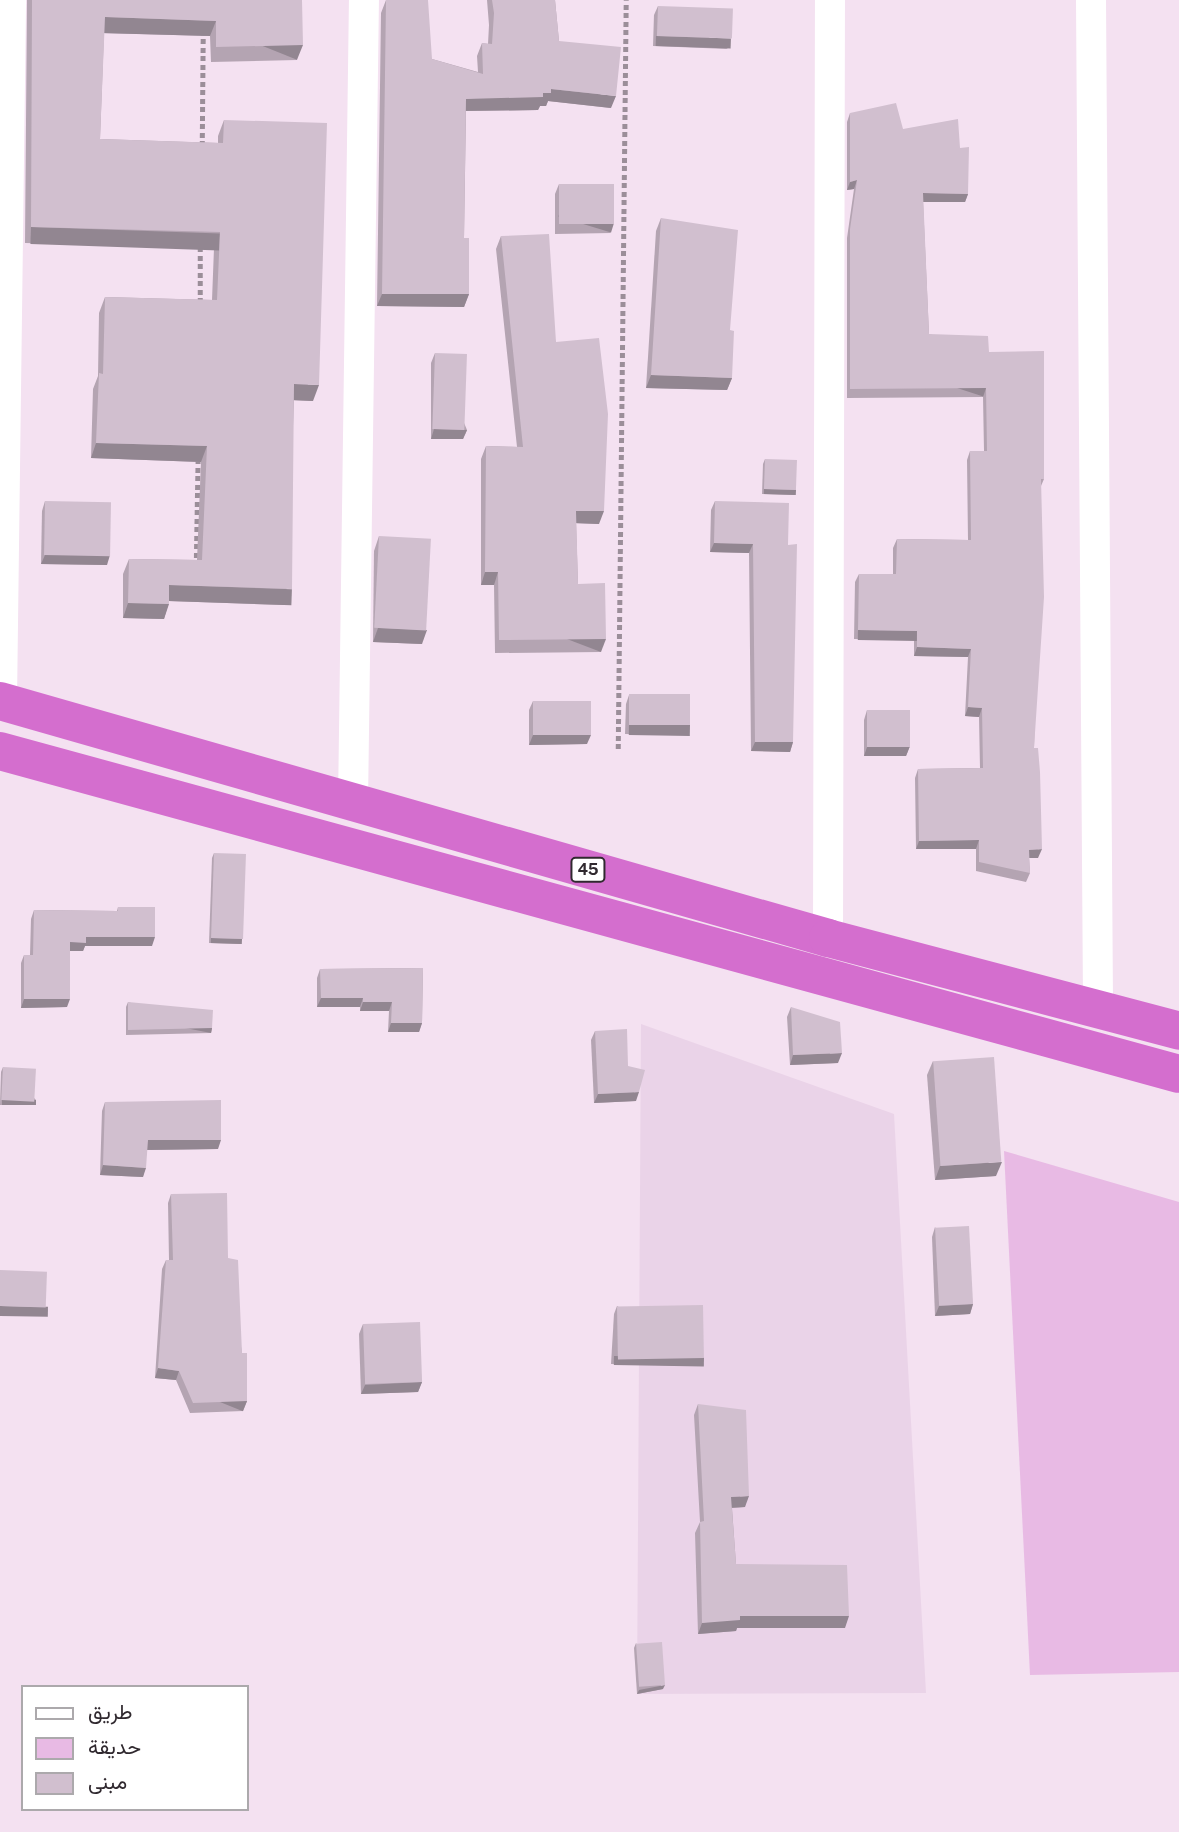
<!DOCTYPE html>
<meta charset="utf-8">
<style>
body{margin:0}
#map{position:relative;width:1179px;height:1832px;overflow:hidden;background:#f4e1f1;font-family:"Public Sans",Vazirmatn,sans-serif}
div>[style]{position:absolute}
.built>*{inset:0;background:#ead3e8}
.green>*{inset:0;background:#e8bae4}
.path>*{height:4.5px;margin-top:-2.25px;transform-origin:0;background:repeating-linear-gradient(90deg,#9b8e99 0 5px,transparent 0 8.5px)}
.street>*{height:30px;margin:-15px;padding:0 15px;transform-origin:15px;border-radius:15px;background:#fff}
.highway>*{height:38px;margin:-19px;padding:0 19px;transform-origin:19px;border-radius:19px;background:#d46ece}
.wall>*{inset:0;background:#b4a4b2}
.shaded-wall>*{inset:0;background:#928691;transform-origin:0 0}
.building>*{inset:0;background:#d1bfcf;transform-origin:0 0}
span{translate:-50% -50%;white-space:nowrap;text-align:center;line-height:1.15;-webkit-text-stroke:5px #fff;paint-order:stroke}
.shield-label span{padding:2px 5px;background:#fff;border:2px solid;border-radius:5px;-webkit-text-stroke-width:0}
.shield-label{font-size:16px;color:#30292f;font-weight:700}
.legend{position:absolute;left:21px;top:1685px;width:228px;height:126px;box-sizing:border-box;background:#fff;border:2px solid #aca9ac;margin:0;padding:9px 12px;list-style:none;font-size:21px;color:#30292f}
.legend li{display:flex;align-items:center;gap:14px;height:35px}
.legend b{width:35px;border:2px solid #aca9ac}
</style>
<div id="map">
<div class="built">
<div style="clip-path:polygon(641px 1024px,894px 1114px,926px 1693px,637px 1694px)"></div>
</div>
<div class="green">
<div style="clip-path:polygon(1004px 1151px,1179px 1202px,1179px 1672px,1030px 1675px)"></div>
</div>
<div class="path">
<div style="left:202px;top:146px;width:114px;rotate:-89.5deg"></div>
<div style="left:200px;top:303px;width:61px;rotate:-90deg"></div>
<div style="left:196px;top:566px;width:111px;rotate:-89deg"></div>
<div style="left:618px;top:749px;width:749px;rotate:-89.39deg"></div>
</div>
<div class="street">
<div style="left:1091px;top:0;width:1010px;rotate:89.6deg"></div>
<div style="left:2px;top:701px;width:701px;rotate:-89.26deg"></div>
<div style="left:353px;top:804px;width:804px;rotate:-89.22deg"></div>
<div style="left:828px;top:938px;width:938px;rotate:-89.88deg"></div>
</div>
<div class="highway">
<div style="left:0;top:701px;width:861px;rotate:15.97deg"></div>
<div style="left:828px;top:938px;width:363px;rotate:14.8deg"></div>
<div style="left:0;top:751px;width:1222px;rotate:15.32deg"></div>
</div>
<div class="wall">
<div style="clip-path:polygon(27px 0,302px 0,297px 60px,211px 62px,210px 36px,104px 33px,100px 139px,218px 143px,218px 136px,224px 120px,313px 401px,294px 400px,286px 605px,169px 601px,164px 619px,123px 618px,123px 574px,129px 559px,197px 560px,201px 462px,91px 458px,93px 389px,98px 376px,99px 313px,105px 297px,212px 300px,214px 248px,25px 243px)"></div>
<div style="clip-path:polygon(386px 0,432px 59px,478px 72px,477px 56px,482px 43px,488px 44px,489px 25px,487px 0,555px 0,559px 41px,611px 108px,548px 101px,546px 106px,540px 106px,538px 110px,466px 111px,464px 238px,469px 294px,464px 307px,377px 306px,381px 13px)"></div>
<div style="clip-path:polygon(658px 6px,728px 49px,653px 46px,654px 15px)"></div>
<div style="clip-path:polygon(850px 113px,903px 129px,960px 148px,968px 194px,965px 202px,923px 202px,929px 334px,989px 352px,1044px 479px,1041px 486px,1034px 748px,1038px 858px,1029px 858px,1030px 873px,1026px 882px,976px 871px,976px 849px,916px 849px,915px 778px,918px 769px,980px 768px,979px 717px,965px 716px,968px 657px,914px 656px,914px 640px,854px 639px,855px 582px,859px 574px,893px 574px,893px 548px,897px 539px,968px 540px,967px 460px,970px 451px,984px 451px,983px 397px,847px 398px,847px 238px,854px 189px,847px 190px,847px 122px)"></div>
<div style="clip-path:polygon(559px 184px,611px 233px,555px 234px,555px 194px)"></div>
<div style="clip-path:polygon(661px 218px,730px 330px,732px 378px,727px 390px,646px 388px,656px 231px)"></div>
<div style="clip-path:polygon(501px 236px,556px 342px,599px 524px,576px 523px,578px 584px,601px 652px,495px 653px,494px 585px,481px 585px,481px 459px,486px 446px,517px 447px,496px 249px)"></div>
<div style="clip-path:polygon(435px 353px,467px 430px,463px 439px,431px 439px,431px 363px)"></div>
<div style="clip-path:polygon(765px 459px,796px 490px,794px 495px,762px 494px,763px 464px)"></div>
<div style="clip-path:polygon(45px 501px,107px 565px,41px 564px,42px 511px)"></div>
<div style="clip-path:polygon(715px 501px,788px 545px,793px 742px,790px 752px,751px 751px,749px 553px,710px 552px,711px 510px)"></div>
<div style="clip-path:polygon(379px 536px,422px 644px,373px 642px,374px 551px)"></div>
<div style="clip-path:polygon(629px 695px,686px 735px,625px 734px,626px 704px)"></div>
<div style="clip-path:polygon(533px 701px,587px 744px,529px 745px,529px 710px)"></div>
<div style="clip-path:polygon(867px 710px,910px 746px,906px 756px,864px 756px,864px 720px)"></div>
<div style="clip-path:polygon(214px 853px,242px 939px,240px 944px,209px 943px,212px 858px)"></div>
<div style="clip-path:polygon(118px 907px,152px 946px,85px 946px,83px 951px,70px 951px,67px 1007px,21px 1008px,21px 963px,24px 955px,30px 955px,31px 919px,34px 910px,117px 911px)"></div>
<div style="clip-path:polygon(423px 968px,422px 1023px,419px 1032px,388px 1032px,389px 1011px,360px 1011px,360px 1007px,317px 1007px,317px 978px,320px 969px)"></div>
<div style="clip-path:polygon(128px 1002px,212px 1028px,211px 1033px,126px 1035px,126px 1007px)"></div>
<div style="clip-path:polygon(791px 1007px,838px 1063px,790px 1065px,787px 1017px)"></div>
<div style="clip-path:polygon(595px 1031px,628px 1066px,636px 1101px,594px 1103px,591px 1040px)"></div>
<div style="clip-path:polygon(933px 1061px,996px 1176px,935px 1180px,927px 1075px)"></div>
<div style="clip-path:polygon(3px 1067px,36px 1100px,34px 1105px,0 1105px,1px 1072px)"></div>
<div style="clip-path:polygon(105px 1102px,218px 1149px,147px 1150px,143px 1177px,100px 1175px,102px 1111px)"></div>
<div style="clip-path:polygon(171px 1194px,228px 1258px,242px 1353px,247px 1401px,243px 1411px,190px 1413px,176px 1380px,155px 1378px,162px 1269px,166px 1260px,169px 1260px,168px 1203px)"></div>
<div style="clip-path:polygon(935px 1227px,973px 1304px,970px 1314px,935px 1316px,932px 1237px)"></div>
<div style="clip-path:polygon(617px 1306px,704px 1358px,701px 1366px,611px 1364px,614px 1314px)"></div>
<div style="clip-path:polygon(363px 1324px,422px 1382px,418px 1392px,361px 1394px,359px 1334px)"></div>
<div style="clip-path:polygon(698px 1404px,745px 1507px,732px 1508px,736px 1564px,845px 1628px,737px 1628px,736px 1631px,698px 1634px,695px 1533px,700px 1522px,694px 1415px)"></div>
<div style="clip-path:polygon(636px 1643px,663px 1689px,637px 1694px,634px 1648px)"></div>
</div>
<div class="shaded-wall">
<div style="clip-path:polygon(105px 17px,216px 21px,210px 36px,99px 33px)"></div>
<div style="left:656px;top:36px;width:75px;height:10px;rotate:2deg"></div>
<div style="left:303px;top:45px;width:16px;height:87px;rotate:112deg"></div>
<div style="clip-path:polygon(551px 89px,616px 96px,611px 108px,548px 101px,546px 106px,540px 106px,538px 110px,461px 111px,466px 99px)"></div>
<div style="clip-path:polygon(857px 180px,854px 189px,847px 190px,850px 182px)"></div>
<div style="clip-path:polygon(923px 193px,968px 194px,965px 202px,919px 202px)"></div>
<div style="left:614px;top:223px;width:10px;height:55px;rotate:107deg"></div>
<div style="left:31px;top:227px;width:189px;height:17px;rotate:2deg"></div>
<div style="clip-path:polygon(382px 294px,469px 294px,464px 307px,377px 306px)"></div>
<div style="clip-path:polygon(651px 375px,732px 378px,727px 390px,646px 388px)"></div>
<div style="clip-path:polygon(294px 384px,319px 385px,313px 401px,288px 400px)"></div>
<div style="left:986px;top:388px;width:9px;height:136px;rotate:108deg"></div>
<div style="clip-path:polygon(434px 429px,467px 430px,463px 439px,431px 439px)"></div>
<div style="clip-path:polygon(96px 443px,207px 446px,201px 462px,91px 458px)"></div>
<div style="left:764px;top:489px;width:32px;height:5px;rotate:2deg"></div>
<div style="clip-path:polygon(576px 511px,604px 511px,599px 524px,571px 523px)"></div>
<div style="clip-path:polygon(714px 543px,753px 544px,749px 553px,710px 552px)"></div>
<div style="clip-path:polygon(45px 555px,110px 555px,107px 565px,41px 564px)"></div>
<div style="clip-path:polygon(485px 572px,498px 572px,494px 585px,481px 585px)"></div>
<div style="left:169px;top:585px;width:123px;height:16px;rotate:2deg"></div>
<div style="clip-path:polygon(128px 603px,169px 604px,164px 619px,123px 618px)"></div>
<div style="clip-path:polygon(378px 628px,427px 630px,422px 644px,373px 642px)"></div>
<div style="left:858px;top:630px;width:59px;height:10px;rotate:1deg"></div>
<div style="left:606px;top:639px;width:14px;height:107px;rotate:111deg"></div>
<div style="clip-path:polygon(917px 647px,971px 649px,968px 657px,914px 656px)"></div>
<div style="clip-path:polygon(968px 707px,982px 708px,979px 717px,965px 716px)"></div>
<div style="left:629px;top:724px;width:61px;height:11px;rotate:1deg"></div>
<div style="clip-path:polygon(533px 735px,591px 735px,587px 744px,529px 745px)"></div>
<div style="clip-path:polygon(755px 742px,793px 742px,790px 752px,751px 751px)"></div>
<div style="clip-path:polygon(910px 746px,906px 756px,864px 756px,867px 747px)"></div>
<div style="clip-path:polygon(979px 840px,976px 849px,916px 849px,919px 841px)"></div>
<div style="clip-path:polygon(1042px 849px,1038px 858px,1026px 858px,1029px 850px)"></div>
<div style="clip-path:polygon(86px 937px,155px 937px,152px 946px,85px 946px,83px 951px,67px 951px,70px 942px)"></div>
<div style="left:211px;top:938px;width:31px;height:5px;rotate:2deg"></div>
<div style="clip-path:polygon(321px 998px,363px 998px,360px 1007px,317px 1007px)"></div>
<div style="clip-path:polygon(24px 999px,70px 999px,67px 1007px,21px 1008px)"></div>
<div style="clip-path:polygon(363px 1002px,392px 1002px,389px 1011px,360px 1011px)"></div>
<div style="clip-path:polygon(391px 1023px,422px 1023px,419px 1032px,388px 1032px)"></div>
<div style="left:212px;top:1028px;width:5px;height:84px;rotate:101deg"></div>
<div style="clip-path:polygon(842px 1053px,838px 1063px,790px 1065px,793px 1055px)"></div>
<div style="clip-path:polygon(639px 1092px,636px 1101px,594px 1103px,598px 1094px)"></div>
<div style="left:2px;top:1100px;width:34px;height:5px"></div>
<div style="clip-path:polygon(148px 1140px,221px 1140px,218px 1149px,144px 1150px)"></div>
<div style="clip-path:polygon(1002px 1162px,996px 1176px,935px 1180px,940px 1166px)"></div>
<div style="clip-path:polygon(103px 1165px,146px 1168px,143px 1177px,100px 1175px)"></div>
<div style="clip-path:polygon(973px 1304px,970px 1314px,935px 1316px,939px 1306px)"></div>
<div style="left:0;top:1306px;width:48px;height:10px;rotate:1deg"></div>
<div style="left:614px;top:1356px;width:90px;height:9px;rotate:1deg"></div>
<div style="clip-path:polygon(158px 1368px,179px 1371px,176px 1380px,155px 1378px)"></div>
<div style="clip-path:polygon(422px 1382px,418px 1392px,361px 1394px,365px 1385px)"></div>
<div style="left:247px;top:1401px;width:11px;height:54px;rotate:112deg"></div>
<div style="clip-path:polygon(749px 1496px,745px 1507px,727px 1508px,731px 1497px)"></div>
<div style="clip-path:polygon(740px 1616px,849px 1616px,845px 1628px,737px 1628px,736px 1631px,698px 1634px,702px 1623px)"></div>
<div style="clip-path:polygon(665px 1685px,663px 1689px,637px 1694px,639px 1690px)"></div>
</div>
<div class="building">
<div style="clip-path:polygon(32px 0,302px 0,303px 45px,216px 47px,216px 21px,105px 17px,100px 139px,223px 143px,224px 120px,327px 123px,319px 385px,294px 384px,292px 589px,169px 585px,169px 604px,128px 603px,129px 559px,202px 560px,207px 446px,96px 443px,99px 373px,103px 374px,105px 297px,217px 300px,220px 232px,31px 227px)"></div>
<div style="clip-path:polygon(386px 0,428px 0,432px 59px,483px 74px,482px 43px,492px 44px,494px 13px,492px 0,555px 0,559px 41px,621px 47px,616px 96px,551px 89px,551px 93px,543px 93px,543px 97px,466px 99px,464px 238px,469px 238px,469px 294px,382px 294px)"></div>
<div style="left:658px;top:6px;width:75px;height:30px;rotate:2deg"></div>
<div style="clip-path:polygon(896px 103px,903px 129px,958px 119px,960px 148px,969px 147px,968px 194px,923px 193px,929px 334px,988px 336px,989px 352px,1044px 351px,1044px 479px,1041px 479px,1044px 597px,1034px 748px,1038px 748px,1040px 772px,1042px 849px,1029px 850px,1030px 873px,979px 862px,979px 840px,919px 841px,918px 769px,983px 768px,982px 708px,968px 707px,971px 649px,917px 647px,917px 631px,858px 630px,859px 574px,896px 574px,897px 539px,971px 540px,970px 451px,987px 451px,986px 388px,850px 389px,850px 229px,857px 180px,850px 182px,850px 113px)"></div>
<div style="left:559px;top:184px;width:55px;height:40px"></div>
<div style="clip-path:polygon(661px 218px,738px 230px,730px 330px,734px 331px,732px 378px,651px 375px)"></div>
<div style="clip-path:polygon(549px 234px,556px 342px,599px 338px,608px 414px,604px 511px,576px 511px,578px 584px,605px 583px,606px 639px,499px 640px,498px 572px,485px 572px,486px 446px,523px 447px,501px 236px)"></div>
<div style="left:435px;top:353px;width:32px;height:76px;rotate:2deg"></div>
<div style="left:765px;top:459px;width:32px;height:30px;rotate:2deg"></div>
<div style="left:45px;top:501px;width:66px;height:54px;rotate:1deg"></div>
<div style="clip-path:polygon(715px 501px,789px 503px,788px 545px,797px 544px,793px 742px,755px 742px,753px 544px,714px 543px)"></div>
<div style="left:379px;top:536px;width:52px;height:92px;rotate:3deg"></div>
<div style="left:690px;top:694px;width:31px;height:61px;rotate:90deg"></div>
<div style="left:533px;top:701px;width:58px;height:34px"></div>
<div style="left:867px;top:710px;width:43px;height:37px"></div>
<div style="left:214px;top:853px;width:32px;height:85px;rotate:2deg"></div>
<div style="clip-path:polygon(118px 907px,155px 907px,155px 937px,86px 937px,86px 943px,70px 942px,70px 999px,24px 999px,24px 955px,33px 955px,34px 910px,118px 911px)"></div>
<div style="clip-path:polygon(423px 968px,422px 1023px,391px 1023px,392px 1002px,363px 1002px,363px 998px,321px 998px,320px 969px)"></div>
<div style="clip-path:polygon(128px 1002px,213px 1010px,212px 1028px,128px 1030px)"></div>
<div style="clip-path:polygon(791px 1007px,840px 1022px,842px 1053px,793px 1055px)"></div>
<div style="clip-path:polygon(627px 1029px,628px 1066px,645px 1070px,639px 1092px,598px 1094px,595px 1031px)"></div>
<div style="left:994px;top:1057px;width:105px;height:61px;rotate:86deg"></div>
<div style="left:3px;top:1067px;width:33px;height:33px;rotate:3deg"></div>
<div style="clip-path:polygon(221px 1100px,221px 1140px,148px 1140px,146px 1168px,103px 1165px,105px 1102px)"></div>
<div style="clip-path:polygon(227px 1193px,228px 1258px,238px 1260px,242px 1353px,247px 1353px,247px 1401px,193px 1403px,179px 1371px,158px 1368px,166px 1260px,173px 1260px,171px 1194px)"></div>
<div style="left:969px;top:1226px;width:78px;height:34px;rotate:87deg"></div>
<div style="left:0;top:1270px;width:47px;height:36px;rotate:2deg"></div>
<div style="left:703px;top:1305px;width:53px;height:86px;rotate:89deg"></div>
<div style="left:420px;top:1322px;width:60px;height:57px;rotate:88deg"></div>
<div style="clip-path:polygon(698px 1404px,746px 1410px,749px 1496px,731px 1497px,736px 1564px,847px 1565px,849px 1616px,740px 1616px,740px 1620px,702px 1623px,700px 1522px,704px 1521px)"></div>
<div style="left:662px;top:1642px;width:43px;height:26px;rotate:86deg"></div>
</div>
<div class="shield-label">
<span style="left:588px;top:870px">45</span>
</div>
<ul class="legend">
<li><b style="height:9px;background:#fff"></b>طريق</li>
<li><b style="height:19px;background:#e8bae4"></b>حديقة</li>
<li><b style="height:19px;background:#d1bfcf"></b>مبنى</li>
</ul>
</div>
